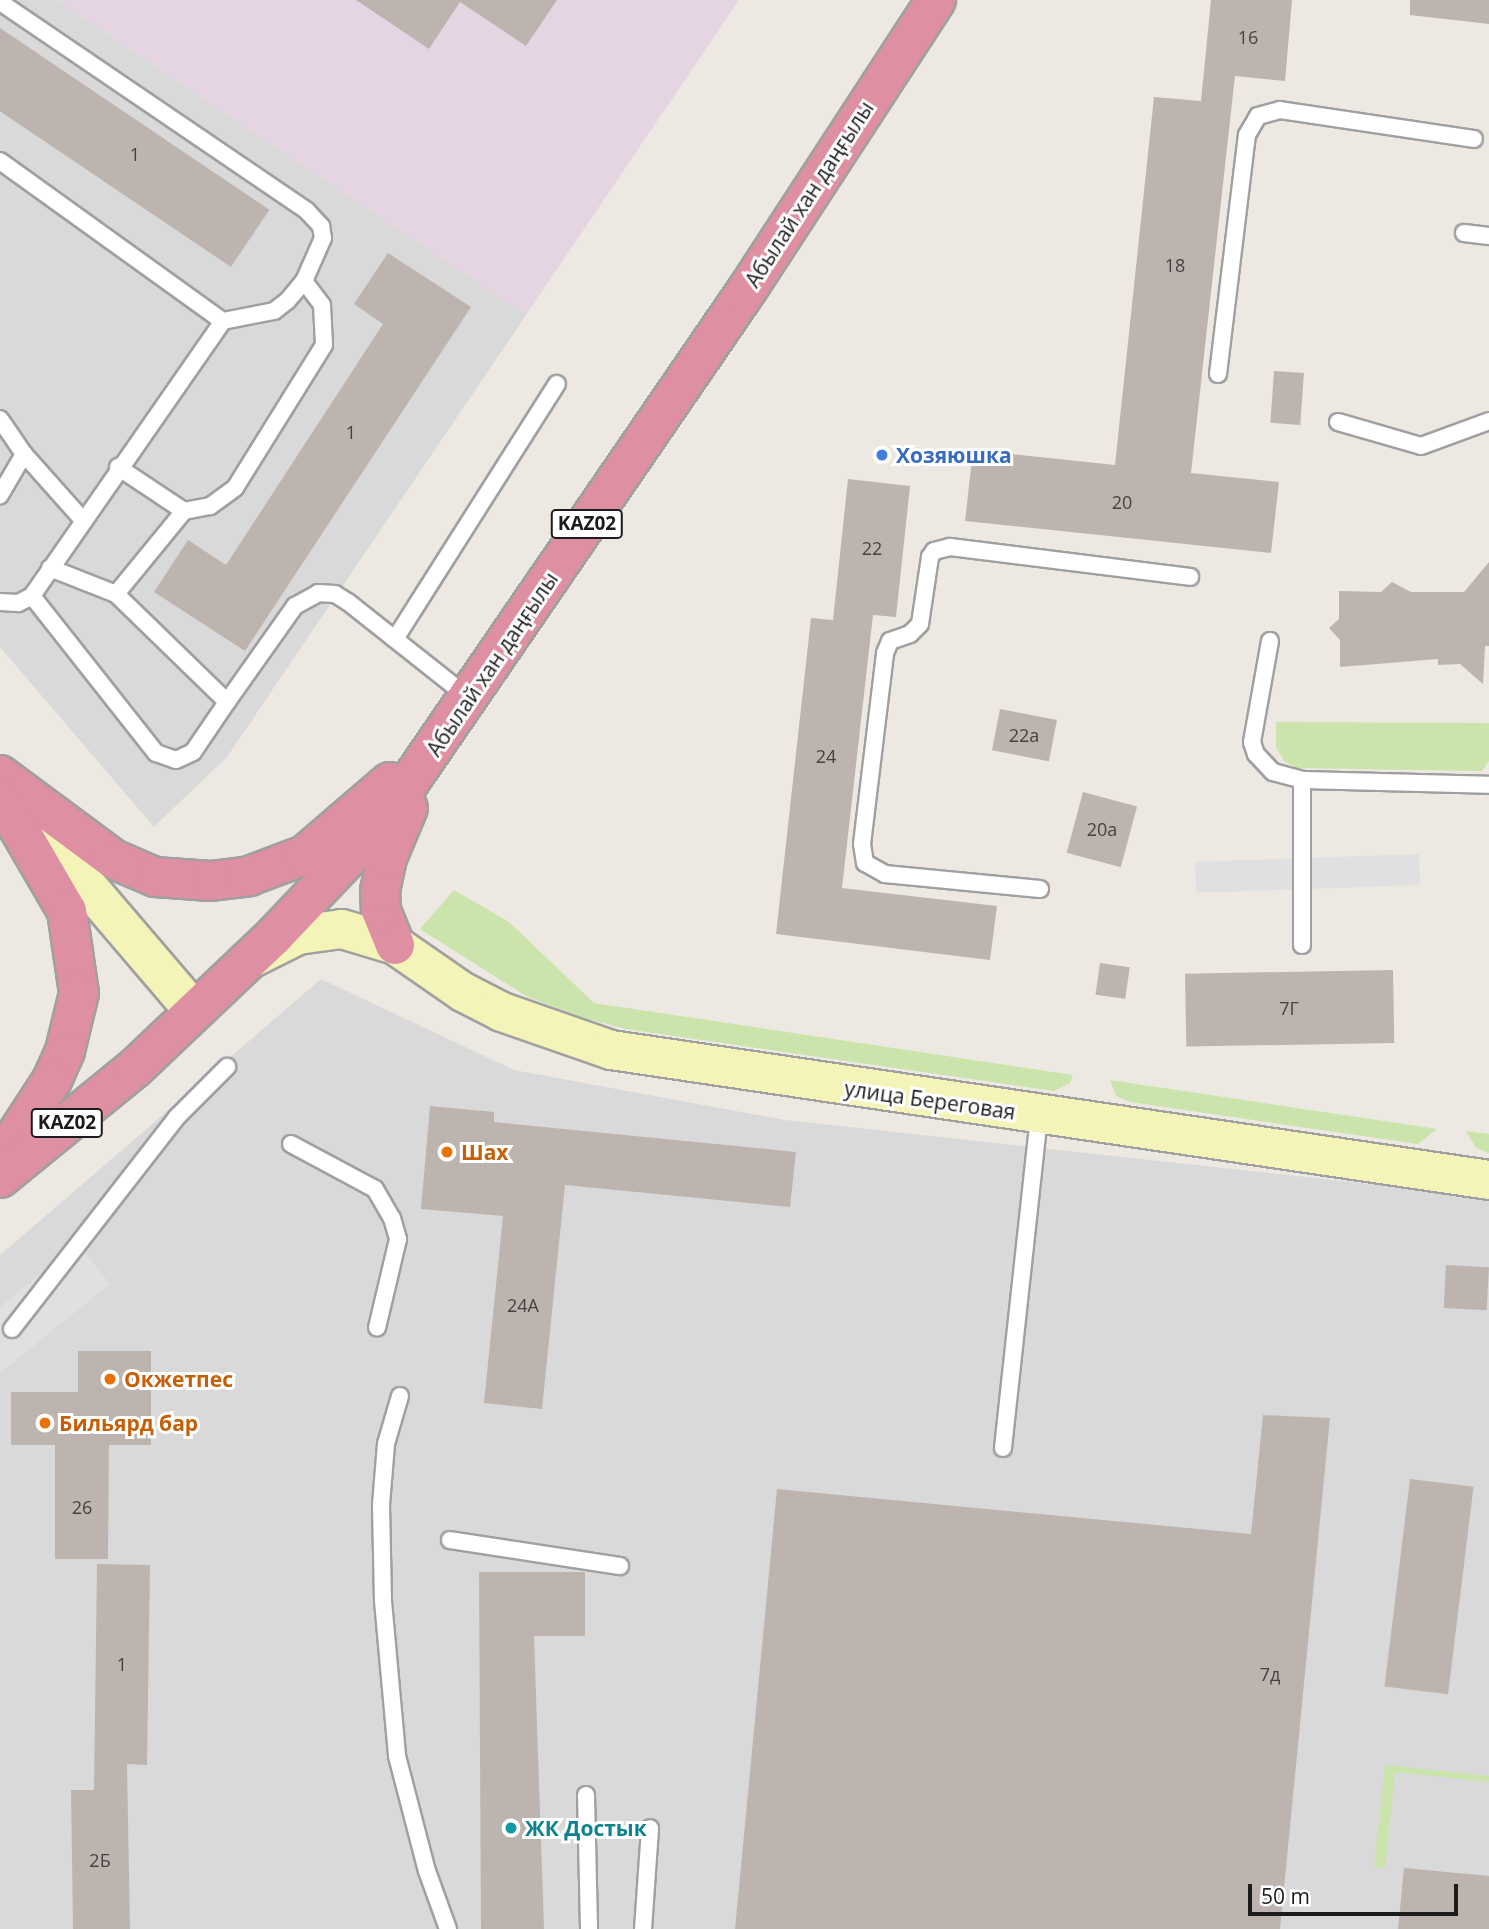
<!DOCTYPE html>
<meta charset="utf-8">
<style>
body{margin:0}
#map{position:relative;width:1489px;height:1929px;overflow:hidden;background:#ede9e2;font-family:"Open Sans",sans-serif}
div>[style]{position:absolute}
.residential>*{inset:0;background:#dad9d9}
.industrial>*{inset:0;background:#e5d5e3}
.grass>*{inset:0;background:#cae4ab}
.parking>*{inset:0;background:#e0e0e0;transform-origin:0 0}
.building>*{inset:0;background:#bdb4af;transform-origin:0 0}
.roads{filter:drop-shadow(2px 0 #a0a0a0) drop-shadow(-2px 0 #a0a0a0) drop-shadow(0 2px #a0a0a0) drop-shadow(0 -2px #a0a0a0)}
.lane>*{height:16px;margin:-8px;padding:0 8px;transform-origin:8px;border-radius:8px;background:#fff}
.secondary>*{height:38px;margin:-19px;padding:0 19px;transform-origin:19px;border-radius:19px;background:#f4f4b9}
.highway>*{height:38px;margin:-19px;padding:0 19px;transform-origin:19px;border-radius:19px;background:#df8fa2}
.dots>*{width:19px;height:19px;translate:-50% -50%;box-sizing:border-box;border:4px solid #fff;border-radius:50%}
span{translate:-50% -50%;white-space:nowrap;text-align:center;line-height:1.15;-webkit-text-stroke:6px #fff;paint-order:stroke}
.number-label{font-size:18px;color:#444241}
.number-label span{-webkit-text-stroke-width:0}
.shield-label span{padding:2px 5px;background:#fff;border:2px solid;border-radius:5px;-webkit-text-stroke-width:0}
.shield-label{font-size:19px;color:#1c1c1c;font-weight:700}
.street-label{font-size:21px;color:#1c1c1c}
.shop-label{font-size:21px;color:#366cbe;font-weight:700}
.left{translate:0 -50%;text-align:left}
.food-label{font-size:21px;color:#c56008;font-weight:700}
.culture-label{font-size:21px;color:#0d838f;font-weight:700}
.scale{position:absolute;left:1248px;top:1884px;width:210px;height:32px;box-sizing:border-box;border:4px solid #1c1c1c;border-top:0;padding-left:9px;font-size:21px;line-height:24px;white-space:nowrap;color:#1c1c1c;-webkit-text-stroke:5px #fff;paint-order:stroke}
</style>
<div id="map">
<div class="residential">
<div style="clip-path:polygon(0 0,57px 0,526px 315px,227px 757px,154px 827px,0 647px)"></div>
<div style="clip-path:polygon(321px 979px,514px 1070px,785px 1120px,1489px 1197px,1489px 1929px,0 1929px,0 1255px)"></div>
</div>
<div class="industrial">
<div style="clip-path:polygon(57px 0,739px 0,526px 315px)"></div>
</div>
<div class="grass">
<div style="clip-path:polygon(1276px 722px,1489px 723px,1489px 761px,1482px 771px,1297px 768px,1284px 761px,1276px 747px)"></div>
<div style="clip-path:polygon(454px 890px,509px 922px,594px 1003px,1073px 1075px,1070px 1083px,1054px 1091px,626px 1029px,581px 1017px,526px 996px,420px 929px)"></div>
<div style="clip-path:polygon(1110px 1080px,1437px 1129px,1418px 1144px,1130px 1102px,1116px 1096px)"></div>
<div style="clip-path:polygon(1466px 1131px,1489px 1134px,1489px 1153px,1476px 1148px)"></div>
<div style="clip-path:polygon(1385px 1765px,1489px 1776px,1489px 1782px,1395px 1772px,1385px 1868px,1374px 1867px)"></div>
</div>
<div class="parking">
<div style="left:1419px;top:854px;width:31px;height:224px;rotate:88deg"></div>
<div style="clip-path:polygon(78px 1244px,110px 1284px,0 1373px,0 1307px)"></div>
</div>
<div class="building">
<div style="clip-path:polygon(356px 0,557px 0,526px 46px,460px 2px,429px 49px)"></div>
<div style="clip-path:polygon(1211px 0,1292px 0,1285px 81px,1235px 76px,1191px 473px,1279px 482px,1271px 553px,965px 521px,973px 450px,1115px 465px,1154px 97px,1201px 101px)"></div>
<div style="clip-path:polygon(1410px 0,1489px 0,1489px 24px,1410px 15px)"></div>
<div style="left:0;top:28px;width:325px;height:69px;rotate:34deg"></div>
<div style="clip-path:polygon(388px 253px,471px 307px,245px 651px,154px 592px,188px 540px,226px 565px,383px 324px,354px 304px)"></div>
<div style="left:1274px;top:371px;width:30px;height:52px;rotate:4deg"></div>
<div style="clip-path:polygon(848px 479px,910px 486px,896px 617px,873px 615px,842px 888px,997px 906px,990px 960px,776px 934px,811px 618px,833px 620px)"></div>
<div style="clip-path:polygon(1489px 562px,1489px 646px,1485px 646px,1483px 684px,1460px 664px,1438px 665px,1438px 659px,1340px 667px,1340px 640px,1329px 628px,1339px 619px,1339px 591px,1381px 592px,1392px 582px,1411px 592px,1464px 592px)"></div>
<div style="left:1000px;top:709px;width:58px;height:42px;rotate:11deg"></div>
<div style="left:1083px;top:792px;width:56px;height:63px;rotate:15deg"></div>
<div style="left:1100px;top:963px;width:30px;height:32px;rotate:8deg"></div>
<div style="left:1393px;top:970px;width:73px;height:208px;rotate:89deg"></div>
<div style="clip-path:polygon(430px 1106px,494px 1112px,494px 1122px,796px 1152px,790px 1207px,565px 1185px,542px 1409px,484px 1403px,503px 1216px,421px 1209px)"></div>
<div style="left:1446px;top:1265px;width:43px;height:43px;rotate:3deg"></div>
<div style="clip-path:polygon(78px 1351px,151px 1351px,151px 1445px,109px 1445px,108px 1559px,55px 1559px,55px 1445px,11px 1445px,11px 1392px,78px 1392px)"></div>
<div style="clip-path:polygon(1263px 1415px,1330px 1418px,1280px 1929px,735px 1929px,777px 1489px,1251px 1534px)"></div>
<div style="left:1410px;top:1479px;width:64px;height:209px;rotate:7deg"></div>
<div style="clip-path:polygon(97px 1564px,150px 1565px,147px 1765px,127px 1764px,130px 1929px,73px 1929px,71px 1790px,94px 1790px)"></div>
<div style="clip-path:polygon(479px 1572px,585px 1572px,585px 1636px,534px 1636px,544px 1929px,481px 1929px)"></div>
<div style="clip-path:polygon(1404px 1868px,1489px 1876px,1489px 1929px,1398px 1929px)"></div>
</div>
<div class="roads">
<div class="lane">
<div style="left:0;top:2px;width:371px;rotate:34.2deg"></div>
<div style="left:307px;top:211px;width:21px;rotate:47deg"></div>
<div style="left:321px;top:226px;width:12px;rotate:81deg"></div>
<div style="left:323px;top:238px;width:47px;rotate:113.8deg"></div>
<div style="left:304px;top:281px;width:26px;rotate:130deg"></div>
<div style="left:287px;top:301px;width:16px;rotate:142deg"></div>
<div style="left:274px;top:311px;width:52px;rotate:168.9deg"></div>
<div style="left:223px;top:321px;width:335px;rotate:124.8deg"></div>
<div style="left:32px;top:596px;width:16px;rotate:153deg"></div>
<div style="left:18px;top:603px;width:18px;rotate:-177deg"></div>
<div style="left:0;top:161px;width:274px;rotate:35.7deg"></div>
<div style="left:1464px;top:233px;width:25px;rotate:7deg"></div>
<div style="left:304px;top:281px;width:30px;rotate:53deg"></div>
<div style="left:322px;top:305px;width:40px;rotate:87.1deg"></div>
<div style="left:324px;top:345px;width:168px;rotate:121.9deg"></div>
<div style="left:235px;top:488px;width:31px;rotate:144deg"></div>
<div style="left:210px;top:506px;width:26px;rotate:169deg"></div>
<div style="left:184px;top:511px;width:107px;rotate:129.3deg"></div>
<div style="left:116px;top:594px;width:155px;rotate:44.2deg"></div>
<div style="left:227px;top:702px;width:118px;rotate:-54.7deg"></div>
<div style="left:295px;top:606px;width:26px;rotate:-29deg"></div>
<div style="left:318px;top:593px;width:17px;rotate:3deg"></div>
<div style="left:335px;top:594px;width:15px;rotate:32deg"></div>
<div style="left:348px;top:602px;width:153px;rotate:38.4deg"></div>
<div style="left:1218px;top:374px;width:241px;rotate:-83.1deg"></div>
<div style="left:1247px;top:135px;width:22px;rotate:-60deg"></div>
<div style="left:1258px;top:116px;width:23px;rotate:-15deg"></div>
<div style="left:1280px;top:110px;width:196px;rotate:8.5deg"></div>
<div style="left:0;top:419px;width:42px;rotate:55.6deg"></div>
<div style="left:24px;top:454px;width:48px;rotate:120.3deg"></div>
<div style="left:1338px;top:422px;width:86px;rotate:16.1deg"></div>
<div style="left:1421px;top:446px;width:72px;rotate:-20.2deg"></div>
<div style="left:24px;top:454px;width:87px;rotate:48.3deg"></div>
<div style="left:118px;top:467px;width:79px;rotate:33.7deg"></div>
<div style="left:50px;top:568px;width:71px;rotate:21.5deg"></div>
<div style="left:32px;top:596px;width:200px;rotate:51.7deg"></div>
<div style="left:156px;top:753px;width:21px;rotate:19deg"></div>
<div style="left:176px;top:760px;width:19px;rotate:-25deg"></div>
<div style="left:193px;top:752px;width:60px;rotate:-55.8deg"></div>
<div style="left:395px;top:639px;width:302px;rotate:-57.6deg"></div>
<div style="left:1270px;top:641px;width:103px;rotate:100.1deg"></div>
<div style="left:1252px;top:742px;width:13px;rotate:72deg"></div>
<div style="left:1256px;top:754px;width:25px;rotate:47deg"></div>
<div style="left:1273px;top:772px;width:30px;rotate:15deg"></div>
<div style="left:1302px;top:780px;width:187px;rotate:1.5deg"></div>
<div style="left:1040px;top:889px;width:156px;rotate:-174.5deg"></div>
<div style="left:885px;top:874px;width:23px;rotate:-151deg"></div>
<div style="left:865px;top:863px;width:19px;rotate:-99deg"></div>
<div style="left:862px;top:844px;width:192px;rotate:-83.1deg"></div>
<div style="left:885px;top:653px;width:13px;rotate:-67deg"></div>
<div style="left:890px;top:641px;width:21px;rotate:-19deg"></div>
<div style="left:910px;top:634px;width:14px;rotate:-45deg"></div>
<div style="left:920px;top:624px;width:68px;rotate:-81.5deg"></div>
<div style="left:930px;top:557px;width:7px;rotate:-56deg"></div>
<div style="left:934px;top:551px;width:16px;rotate:-14deg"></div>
<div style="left:950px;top:547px;width:242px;rotate:7.1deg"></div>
<div style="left:1302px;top:945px;width:165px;rotate:-90deg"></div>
<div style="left:291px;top:1144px;width:95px;rotate:28.2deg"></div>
<div style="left:375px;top:1189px;width:34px;rotate:60deg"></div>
<div style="left:392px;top:1218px;width:22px;rotate:74deg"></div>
<div style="left:398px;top:1239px;width:91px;rotate:103.3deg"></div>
<div style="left:12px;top:1329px;width:269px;rotate:-52.1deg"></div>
<div style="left:177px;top:1117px;width:71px;rotate:-45deg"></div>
<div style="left:400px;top:1396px;width:50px;rotate:106.3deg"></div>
<div style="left:386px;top:1444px;width:61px;rotate:94.7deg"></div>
<div style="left:381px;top:1505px;width:96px;rotate:88.8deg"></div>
<div style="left:383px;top:1601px;width:156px;rotate:84.8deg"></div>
<div style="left:397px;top:1756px;width:119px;rotate:75.4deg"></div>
<div style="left:427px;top:1871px;width:62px;rotate:70.1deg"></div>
<div style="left:1003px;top:1448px;width:334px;rotate:-83.8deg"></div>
<div style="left:450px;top:1540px;width:172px;rotate:8.7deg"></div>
<div style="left:586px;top:1795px;width:134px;rotate:88.7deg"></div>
<div style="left:643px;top:1929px;width:101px;rotate:-86deg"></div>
</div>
<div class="secondary">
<div style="left:13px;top:799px;width:279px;rotate:49.5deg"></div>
<div style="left:254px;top:957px;width:49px;rotate:-26.6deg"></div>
<div style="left:298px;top:935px;width:44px;rotate:-7.8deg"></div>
<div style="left:342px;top:929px;width:55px;rotate:16.8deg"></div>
<div style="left:395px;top:945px;width:83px;rotate:34.7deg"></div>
<div style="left:463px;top:992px;width:44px;rotate:27.1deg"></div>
<div style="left:502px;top:1012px;width:115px;rotate:19.2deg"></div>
<div style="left:611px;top:1050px;width:888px;rotate:8.42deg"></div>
</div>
<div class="highway">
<div style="left:0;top:775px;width:141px;rotate:36.6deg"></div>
<div style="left:113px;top:859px;width:46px;rotate:23.2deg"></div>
<div style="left:155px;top:877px;width:56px;rotate:4.1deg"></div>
<div style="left:211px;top:881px;width:38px;rotate:-7deg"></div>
<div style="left:249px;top:876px;width:60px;rotate:-20.6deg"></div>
<div style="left:305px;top:855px;width:112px;rotate:-40.7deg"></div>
<div style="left:0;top:796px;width:133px;rotate:59.8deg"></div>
<div style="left:67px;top:911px;width:83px;rotate:81.7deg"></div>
<div style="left:79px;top:993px;width:60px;rotate:103.6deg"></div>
<div style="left:65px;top:1051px;width:32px;rotate:114deg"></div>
<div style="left:52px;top:1080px;width:95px;rotate:123deg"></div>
<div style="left:395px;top:945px;width:38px;rotate:-112deg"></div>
<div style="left:381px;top:910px;width:19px;rotate:-93deg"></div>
<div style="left:380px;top:891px;width:34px;rotate:-78deg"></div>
<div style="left:387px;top:858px;width:54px;rotate:-67.2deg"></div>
<div style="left:0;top:1178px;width:174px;rotate:-39.2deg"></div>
<div style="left:135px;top:1068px;width:192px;rotate:-43.5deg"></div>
<div style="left:274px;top:936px;width:157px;rotate:-46.5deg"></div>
<div style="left:382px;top:822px;width:645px;rotate:-55.55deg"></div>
<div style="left:747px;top:290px;width:346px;rotate:-56.9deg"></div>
</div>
</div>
<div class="dots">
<div style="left:882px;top:455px;background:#3f7fe0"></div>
<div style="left:447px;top:1152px;background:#e8710a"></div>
<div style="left:110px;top:1379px;background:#e8710a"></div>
<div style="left:45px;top:1423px;background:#e8710a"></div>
<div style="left:511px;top:1828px;background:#0f9aa8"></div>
</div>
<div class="number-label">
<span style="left:1248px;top:37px">16</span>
<span style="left:135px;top:154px">1</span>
<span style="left:1175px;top:265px">18</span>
<span style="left:351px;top:432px">1</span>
<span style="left:1122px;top:502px">20</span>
<span style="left:872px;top:548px">22</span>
<span style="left:1024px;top:735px">22а</span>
<span style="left:826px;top:756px">24</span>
<span style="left:1102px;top:829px">20а</span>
<span style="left:1289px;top:1008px">7Г</span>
<span style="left:523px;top:1305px">24А</span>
<span style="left:82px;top:1507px">26</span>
<span style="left:122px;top:1664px">1</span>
<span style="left:1270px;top:1674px">7д</span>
<span style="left:100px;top:1860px">2Б</span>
</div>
<div class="shield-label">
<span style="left:587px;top:524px">KАZ02</span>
<span style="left:67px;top:1123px">KАZ02</span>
</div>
<div class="street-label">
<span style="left:809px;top:194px;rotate:-57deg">Абылай хан даңғылы</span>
<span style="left:492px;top:664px;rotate:-56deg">Абылай хан даңғылы</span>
<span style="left:930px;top:1100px;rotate:8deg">улица Береговая</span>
</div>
<div class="shop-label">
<span class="left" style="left:896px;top:455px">Хозяюшка</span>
</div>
<div class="food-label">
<span class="left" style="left:461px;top:1152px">Шах</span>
<span class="left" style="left:124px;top:1379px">Окжетпес</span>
<span class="left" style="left:59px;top:1423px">Бильярд бар</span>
</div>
<div class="culture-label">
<span class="left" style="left:525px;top:1828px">ЖК Достык</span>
</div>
<div class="scale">50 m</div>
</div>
